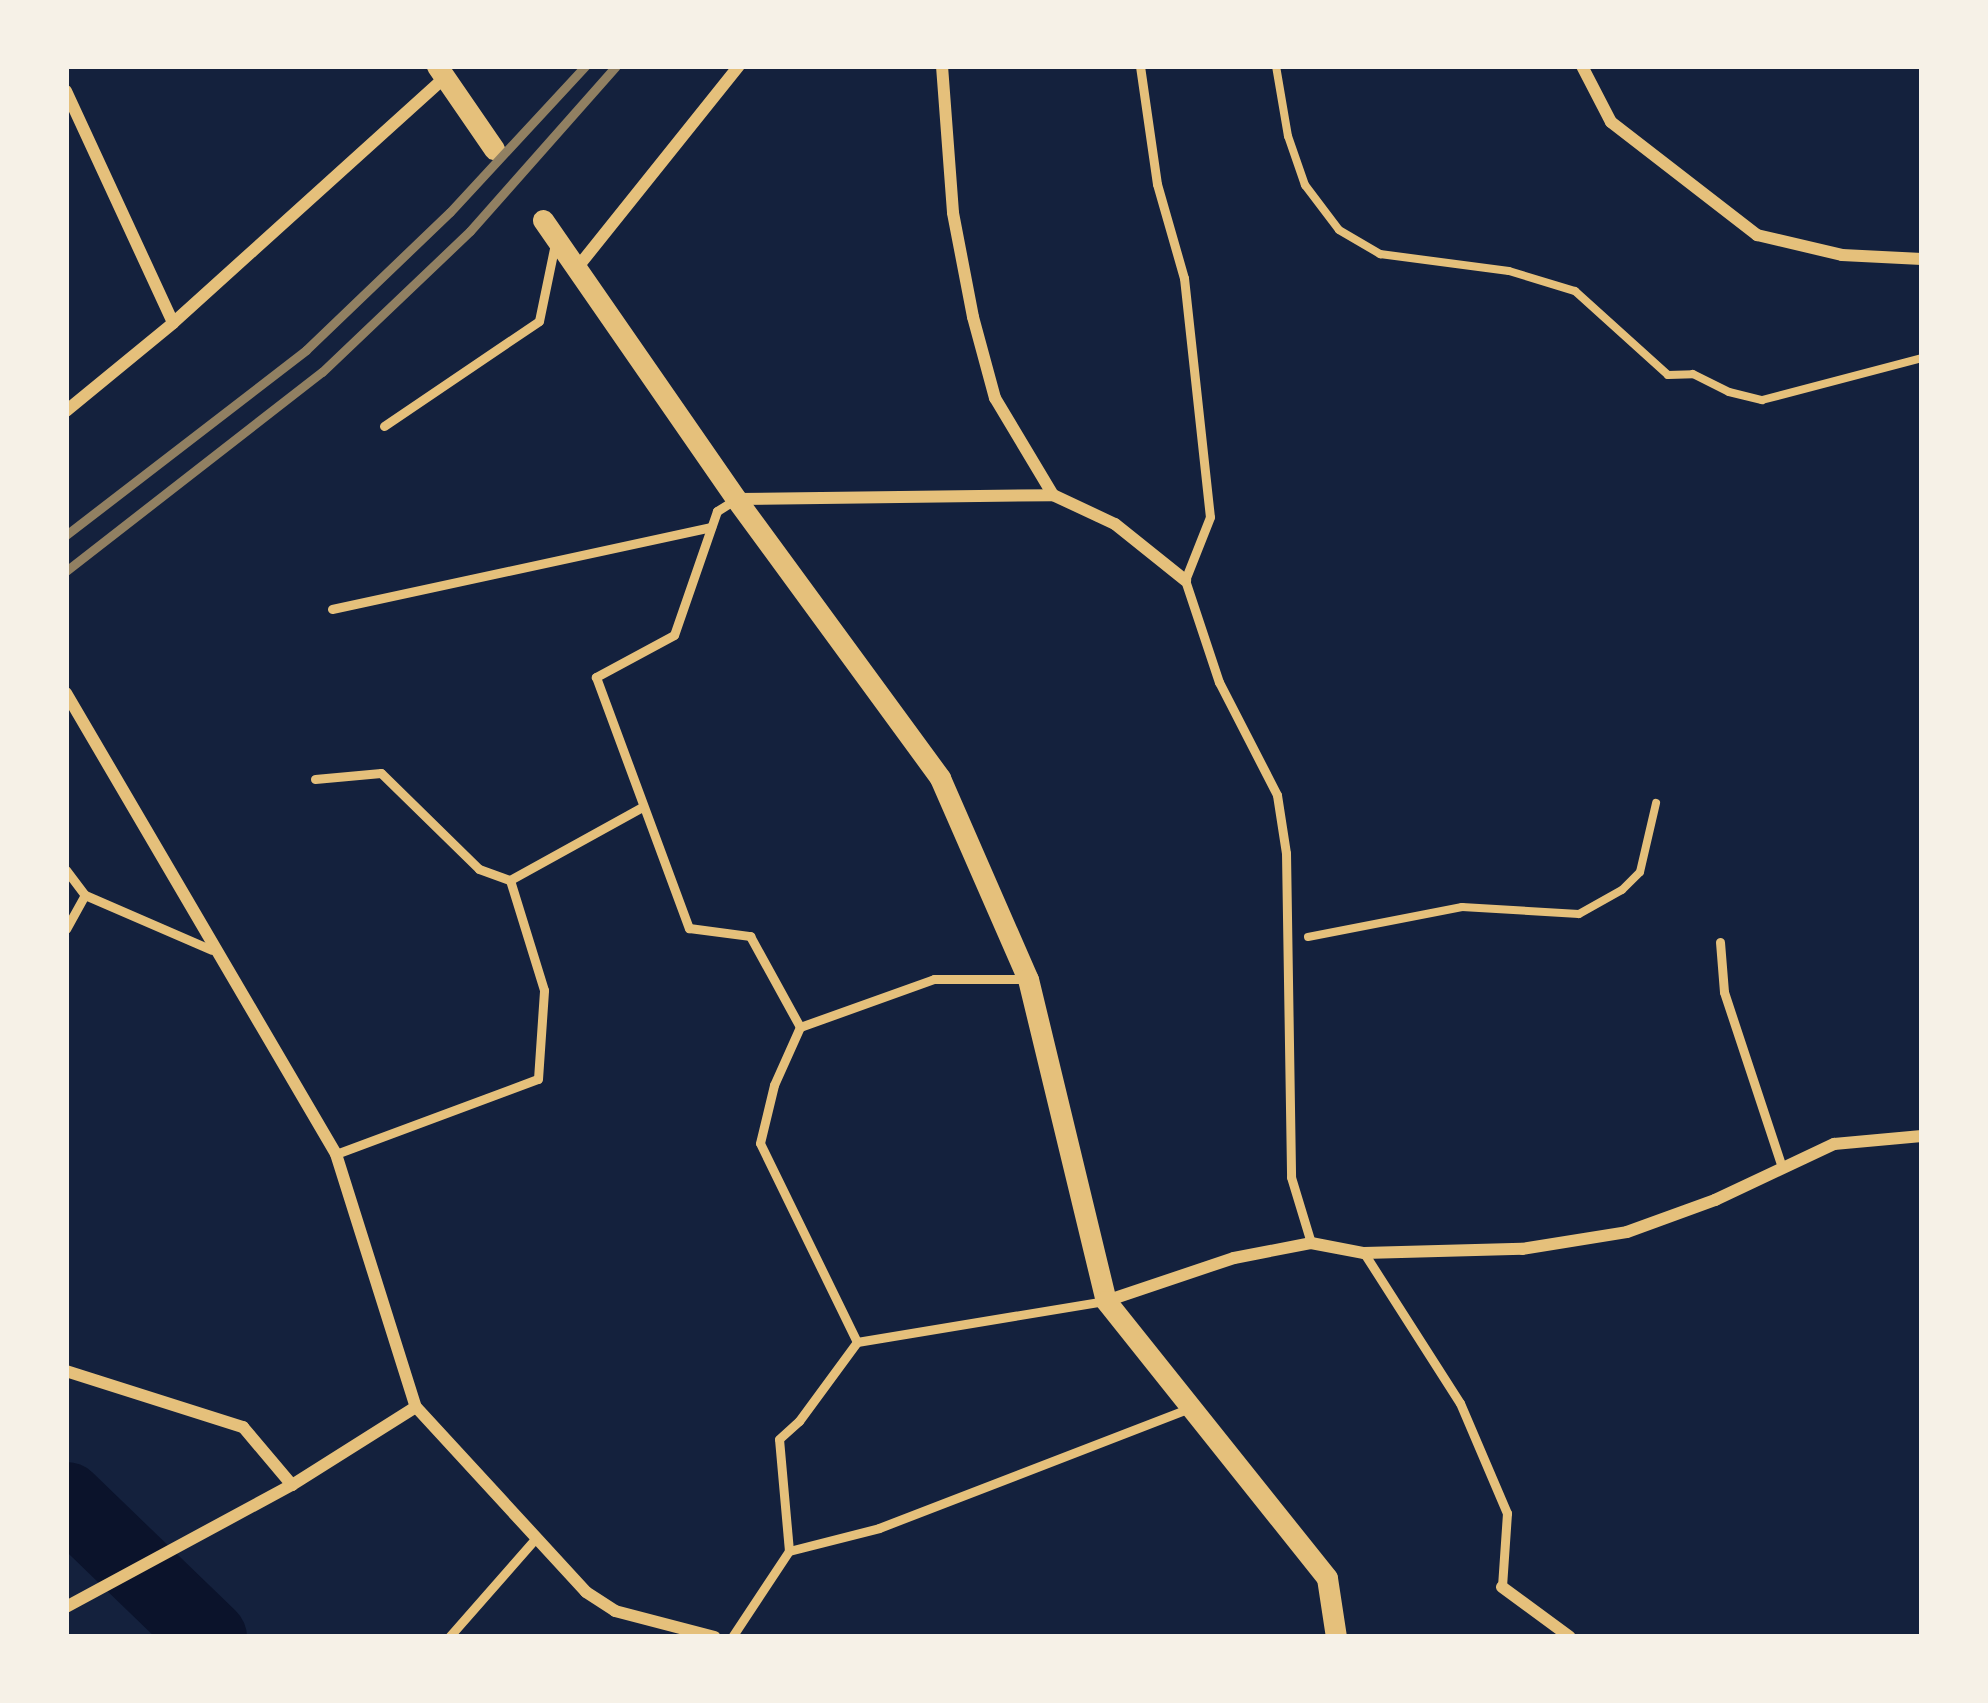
<!DOCTYPE html>
<style>
body{margin:0}
#map{position:relative;width:1988px;height:1703px;overflow:hidden;background:#14213d;font-family:Jost,sans-serif}
div>[style]{position:absolute}
.river>*{height:75px;margin:-37.5px;padding:0 37.5px;transform-origin:37.5px;border-radius:37.5px;background:#0b132b}
.path>*{height:8px;margin:-4px;padding:0 4px;transform-origin:4px;border-radius:4px;background:#e5c07b}
.service>*{height:9px;margin:-4.5px;padding:0 4.5px;transform-origin:4.5px;border-radius:4.5px;background:#e5c07b}
.minor>*{height:12px;margin:-6px;padding:0 6px;transform-origin:6px;border-radius:6px;background:#e5c07b}
.tertiary>*{height:21px;margin:-10.5px;padding:0 10.5px;transform-origin:10.5px;border-radius:10.5px;background:#e5c07b}
.rail>*{height:9px;margin:-4.5px;padding:0 4.5px;transform-origin:4.5px;border-radius:4.5px;background:#918062}
span{translate:-50% -50%;white-space:nowrap;text-align:center;line-height:1.15;-webkit-text-stroke:12px #f6f1e7;paint-order:stroke}
.frame{position:absolute;inset:0;border:69px solid #f6f1e7;pointer-events:none}
</style>
<div id="map">
<div class="river">
<div style="left:66px;top:1499px;width:199px;rotate:44deg"></div>
</div>
<div class="path">
<div style="left:1276px;top:66px;width:71px;rotate:80.3deg"></div>
<div style="left:1288px;top:136px;width:52px;rotate:70.9deg"></div>
<div style="left:1305px;top:185px;width:56px;rotate:52.9deg"></div>
<div style="left:1339px;top:230px;width:48px;rotate:30.3deg"></div>
<div style="left:1380px;top:254px;width:130px;rotate:7.5deg"></div>
<div style="left:1509px;top:271px;width:69px;rotate:16.9deg"></div>
<div style="left:1575px;top:291px;width:125px;rotate:42.1deg"></div>
<div style="left:1668px;top:375px;width:25px;rotate:-2deg"></div>
<div style="left:1693px;top:374px;width:40px;rotate:26.6deg"></div>
<div style="left:1729px;top:392px;width:34px;rotate:14deg"></div>
<div style="left:1762px;top:400px;width:165px;rotate:-14.7deg"></div>
<div style="left:1308px;top:937px;width:157px;rotate:-11deg"></div>
<div style="left:1462px;top:907px;width:117px;rotate:3.4deg"></div>
<div style="left:1579px;top:914px;width:49px;rotate:-29.2deg"></div>
<div style="left:1622px;top:890px;width:25px;rotate:-45deg"></div>
<div style="left:1640px;top:872px;width:71px;rotate:-76.9deg"></div>
</div>
<div class="service">
<div style="left:1140px;top:66px;width:119px;rotate:81.8deg"></div>
<div style="left:1157px;top:184px;width:98px;rotate:74deg"></div>
<div style="left:1184px;top:278px;width:240px;rotate:83.8deg"></div>
<div style="left:1210px;top:517px;width:68px;rotate:111.6deg"></div>
<div style="left:1185px;top:580px;width:108px;rotate:71.6deg"></div>
<div style="left:1219px;top:682px;width:127px;rotate:62.8deg"></div>
<div style="left:1277px;top:795px;width:59px;rotate:81.2deg"></div>
<div style="left:1286px;top:853px;width:324px;rotate:89.1deg"></div>
<div style="left:1291px;top:1177px;width:69px;rotate:73.1deg"></div>
<div style="left:384px;top:426px;width:187px;rotate:-34.1deg"></div>
<div style="left:539px;top:321px;width:79px;rotate:-78.3deg"></div>
<div style="left:733px;top:501px;width:19px;rotate:148deg"></div>
<div style="left:717px;top:511px;width:131px;rotate:109.1deg"></div>
<div style="left:674px;top:635px;width:89px;rotate:151.7deg"></div>
<div style="left:596px;top:677px;width:268px;rotate:69.7deg"></div>
<div style="left:689px;top:928px;width:62px;rotate:7.5deg"></div>
<div style="left:750px;top:936px;width:104px;rotate:61.2deg"></div>
<div style="left:332px;top:609px;width:388px;rotate:-12.2deg"></div>
<div style="left:315px;top:779px;width:66px;rotate:-5.2deg"></div>
<div style="left:381px;top:773px;width:137px;rotate:44.4deg"></div>
<div style="left:479px;top:869px;width:33px;rotate:20deg"></div>
<div style="left:66px;top:870px;width:31px;rotate:53deg"></div>
<div style="left:85px;top:895px;width:138px;rotate:23.4deg"></div>
<div style="left:66px;top:929px;width:39px;rotate:-61deg"></div>
<div style="left:1720px;top:942px;width:50px;rotate:85.4deg"></div>
<div style="left:1724px;top:992px;width:184px;rotate:71.7deg"></div>
<div style="left:336px;top:1154px;width:215px;rotate:-20.4deg"></div>
<div style="left:538px;top:1079px;width:89px;rotate:-86.1deg"></div>
<div style="left:544px;top:990px;width:115px;rotate:-107.2deg"></div>
<div style="left:510px;top:880px;width:151px;rotate:-28.9deg"></div>
<div style="left:1364px;top:1253px;width:178px;rotate:57.4deg"></div>
<div style="left:1460px;top:1403px;width:120px;rotate:66.9deg"></div>
<div style="left:1507px;top:1513px;width:74px;rotate:93.9deg"></div>
<div style="left:857px;top:1342px;width:221px;rotate:-116deg"></div>
<div style="left:760px;top:1143px;width:60px;rotate:-76.4deg"></div>
<div style="left:774px;top:1085px;width:64px;rotate:-65.9deg"></div>
<div style="left:800px;top:1027px;width:142px;rotate:-19.7deg"></div>
<div style="left:934px;top:979px;width:90px"></div>
<div style="left:789px;top:1551px;width:93px;rotate:-14.3deg"></div>
<div style="left:879px;top:1528px;width:333px;rotate:-21.1deg"></div>
<div style="left:449px;top:1637px;width:132px;rotate:-48.7deg"></div>
<div style="left:732px;top:1637px;width:103px;rotate:-56.5deg"></div>
<div style="left:789px;top:1551px;width:112px;rotate:-95.1deg"></div>
<div style="left:779px;top:1439px;width:27px;rotate:-42deg"></div>
<div style="left:799px;top:1421px;width:98px;rotate:-53.7deg"></div>
<div style="left:857px;top:1342px;width:252px;rotate:-9.4deg"></div>
</div>
<div class="minor">
<div style="left:942px;top:66px;width:147px;rotate:85.7deg"></div>
<div style="left:953px;top:213px;width:106px;rotate:79.1deg"></div>
<div style="left:973px;top:317px;width:84px;rotate:74.8deg"></div>
<div style="left:995px;top:398px;width:113px;rotate:59.1deg"></div>
<div style="left:1582px;top:66px;width:63px;rotate:62.6deg"></div>
<div style="left:1611px;top:122px;width:185px;rotate:37.7deg"></div>
<div style="left:1757px;top:235px;width:87px;rotate:13.2deg"></div>
<div style="left:1842px;top:255px;width:80px;rotate:2.9deg"></div>
<div style="left:66px;top:91px;width:255px;rotate:65.2deg"></div>
<div style="left:577px;top:268px;width:259px;rotate:-51.3deg"></div>
<div style="left:66px;top:411px;width:139px;rotate:-39.4deg"></div>
<div style="left:173px;top:323px;width:364px;rotate:-42.1deg"></div>
<div style="left:737px;top:499px;width:316px;rotate:-0.7deg"></div>
<div style="left:1053px;top:495px;width:68px;rotate:25.1deg"></div>
<div style="left:1115px;top:524px;width:90px;rotate:38.7deg"></div>
<div style="left:66px;top:693px;width:534px;rotate:59.64deg"></div>
<div style="left:336px;top:1154px;width:265px;rotate:72.5deg"></div>
<div style="left:416px;top:1407px;width:251px;rotate:47.4deg"></div>
<div style="left:586px;top:1592px;width:35px;rotate:33deg"></div>
<div style="left:615px;top:1611px;width:103px;rotate:14.6deg"></div>
<div style="left:1106px;top:1301px;width:135px;rotate:-18.6deg"></div>
<div style="left:1234px;top:1258px;width:78px;rotate:-11deg"></div>
<div style="left:1311px;top:1243px;width:54px;rotate:10.7deg"></div>
<div style="left:1364px;top:1253px;width:158px;rotate:-1.5deg"></div>
<div style="left:1522px;top:1249px;width:106px;rotate:-9.2deg"></div>
<div style="left:1627px;top:1232px;width:94px;rotate:-20deg"></div>
<div style="left:1715px;top:1200px;width:132px;rotate:-25.2deg"></div>
<div style="left:1834px;top:1144px;width:88px;rotate:-5.2deg"></div>
<div style="left:66px;top:1371px;width:186px;rotate:17.6deg"></div>
<div style="left:243px;top:1427px;width:76px;rotate:49.8deg"></div>
<div style="left:1502px;top:1587px;width:84px;rotate:36.3deg"></div>
<div style="left:66px;top:1607px;width:257px;rotate:-28.4deg"></div>
<div style="left:292px;top:1485px;width:146px;rotate:-32.2deg"></div>
</div>
<div class="tertiary">
<div style="left:437px;top:66px;width:101px;rotate:55.5deg"></div>
<div style="left:543px;top:220px;width:339px;rotate:55.3deg"></div>
<div style="left:736px;top:499px;width:346px;rotate:53.8deg"></div>
<div style="left:940px;top:778px;width:219px;rotate:66.4deg"></div>
<div style="left:1028px;top:979px;width:331px;rotate:76.4deg"></div>
<div style="left:1106px;top:1301px;width:354px;rotate:51.4deg"></div>
<div style="left:1327px;top:1578px;width:60px;rotate:81.3deg"></div>
</div>
<div class="rail">
<div style="left:66px;top:535px;width:303px;rotate:-37.6deg"></div>
<div style="left:306px;top:350px;width:199px;rotate:-43.8deg"></div>
<div style="left:450px;top:212px;width:199px;rotate:-47.2deg"></div>
<div style="left:66px;top:571px;width:324px;rotate:-37.9deg"></div>
<div style="left:322px;top:372px;width:204px;rotate:-43.6deg"></div>
<div style="left:470px;top:231px;width:220px;rotate:-48.5deg"></div>
</div>
<div class="frame"></div>
</div>
